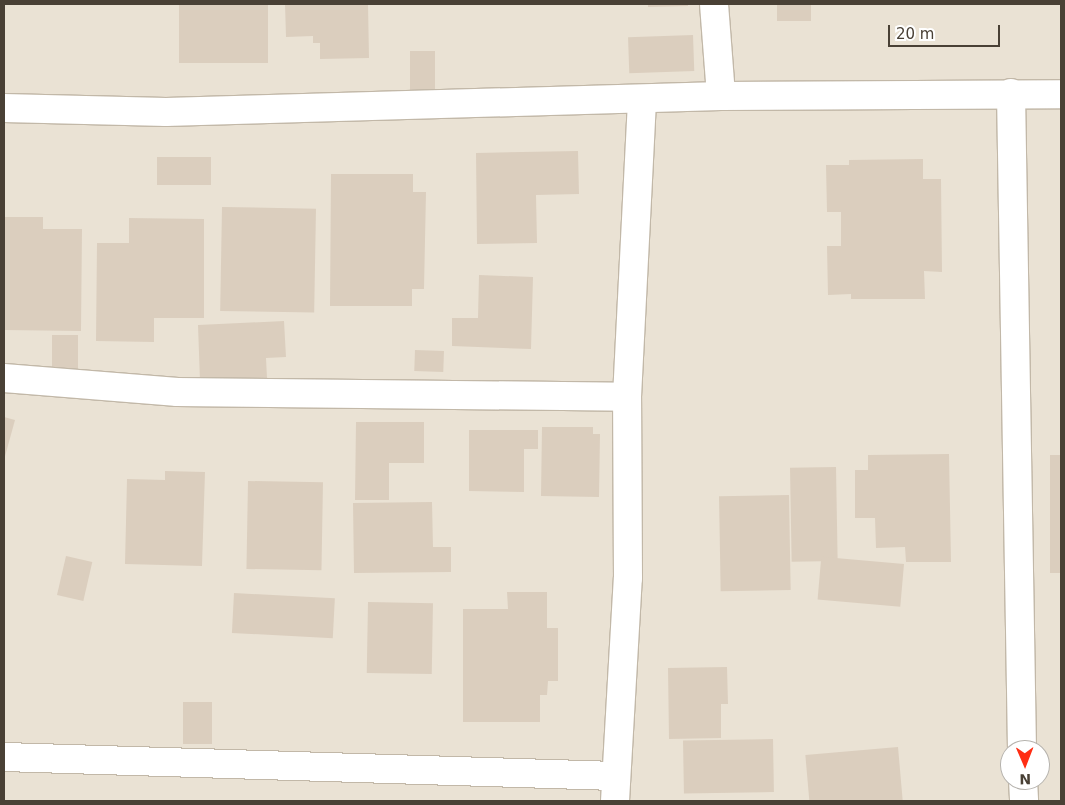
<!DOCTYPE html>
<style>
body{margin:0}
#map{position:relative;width:1065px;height:805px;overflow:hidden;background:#f5f0e7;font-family:"DejaVu Sans",sans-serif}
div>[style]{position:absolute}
.residential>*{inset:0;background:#eae2d4}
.building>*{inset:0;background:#dbcebe;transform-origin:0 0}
.roads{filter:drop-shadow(1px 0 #c2b8a8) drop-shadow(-1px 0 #c2b8a8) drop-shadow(0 1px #c2b8a8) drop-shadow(0 -1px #c2b8a8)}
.street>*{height:28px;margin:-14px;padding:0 14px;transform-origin:14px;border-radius:14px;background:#fff}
span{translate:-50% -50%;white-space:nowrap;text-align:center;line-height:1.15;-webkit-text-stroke:5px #fff;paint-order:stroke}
.frame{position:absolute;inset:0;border:5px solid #494035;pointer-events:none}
.north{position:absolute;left:1000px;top:740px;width:50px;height:50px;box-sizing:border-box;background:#fff;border:1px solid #b6b3ae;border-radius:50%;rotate:179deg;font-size:14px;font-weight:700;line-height:20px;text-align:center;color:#494035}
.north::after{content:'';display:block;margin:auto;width:18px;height:22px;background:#ff2e14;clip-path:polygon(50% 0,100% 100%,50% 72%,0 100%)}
.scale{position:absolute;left:888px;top:25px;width:112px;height:22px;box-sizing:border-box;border:2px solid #494035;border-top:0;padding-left:6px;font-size:15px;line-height:18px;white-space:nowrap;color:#494035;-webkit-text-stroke:4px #fff;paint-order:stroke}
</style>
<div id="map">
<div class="residential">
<div style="clip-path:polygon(evenodd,4px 4px,1061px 4px,1061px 801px,4px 801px,4px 4px,1010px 750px,1040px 750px,1040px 780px,1010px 780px,1010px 750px)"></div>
</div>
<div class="building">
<div style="left:179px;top:4px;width:89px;height:59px"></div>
<div style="clip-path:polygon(285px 4px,368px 4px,369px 58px,320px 59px,320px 43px,313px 43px,313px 36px,286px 37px)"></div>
<div style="clip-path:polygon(648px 4px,688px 4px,688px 6px,648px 7px)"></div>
<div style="left:777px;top:4px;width:34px;height:17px"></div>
<div style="left:693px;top:35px;width:36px;height:65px;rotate:88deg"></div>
<div style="left:410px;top:51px;width:25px;height:39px"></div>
<div style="clip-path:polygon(578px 151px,579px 194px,536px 195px,537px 243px,477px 244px,476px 153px)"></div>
<div style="left:157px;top:157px;width:54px;height:28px"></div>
<div style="clip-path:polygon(923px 159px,923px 179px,941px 179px,942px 272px,924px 271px,925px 299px,851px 299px,851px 294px,828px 295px,827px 246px,841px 246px,841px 212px,827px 212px,826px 165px,849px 165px,849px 160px)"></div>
<div style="clip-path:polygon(331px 174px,413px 174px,413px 192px,426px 192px,424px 289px,412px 289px,412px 306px,330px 306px)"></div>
<div style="left:222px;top:207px;width:94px;height:104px;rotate:1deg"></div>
<div style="clip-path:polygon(4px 217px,43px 217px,43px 229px,82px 229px,81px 331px,4px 330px)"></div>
<div style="clip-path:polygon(129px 218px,204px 219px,204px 318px,154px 318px,154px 342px,96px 341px,97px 243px,129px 243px)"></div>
<div style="clip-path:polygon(479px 275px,533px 277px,531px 349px,452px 346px,452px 318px,478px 318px)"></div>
<div style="clip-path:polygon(284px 321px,286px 357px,266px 358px,267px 378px,200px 381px,198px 325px)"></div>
<div style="left:52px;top:335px;width:26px;height:34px"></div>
<div style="left:415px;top:350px;width:29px;height:21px;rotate:2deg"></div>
<div style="clip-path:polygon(4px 417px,15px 420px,4px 460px)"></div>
<div style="clip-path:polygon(356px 422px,424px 422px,424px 463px,389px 463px,389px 500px,355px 500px)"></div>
<div style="clip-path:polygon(542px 427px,593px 427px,593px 434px,600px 434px,599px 497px,541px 496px)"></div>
<div style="clip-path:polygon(469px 430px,538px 430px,538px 449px,524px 449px,524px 492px,469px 491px)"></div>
<div style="clip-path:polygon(949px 454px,951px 562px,906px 562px,905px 547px,876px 548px,875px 518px,855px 518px,855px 470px,868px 470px,868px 455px)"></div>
<div style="left:1050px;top:455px;width:11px;height:118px"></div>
<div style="left:836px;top:467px;width:94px;height:46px;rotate:89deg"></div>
<div style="clip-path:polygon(165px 471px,205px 472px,202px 566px,125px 564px,127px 479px,165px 480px)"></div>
<div style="left:248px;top:481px;width:75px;height:88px;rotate:1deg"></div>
<div style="left:789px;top:495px;width:95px;height:70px;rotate:89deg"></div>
<div style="clip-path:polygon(432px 502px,433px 547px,451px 547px,451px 572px,354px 573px,353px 503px)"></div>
<div style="left:66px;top:556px;width:27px;height:40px;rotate:13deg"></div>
<div style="left:904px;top:564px;width:43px;height:83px;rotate:95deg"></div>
<div style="clip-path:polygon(507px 592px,547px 592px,547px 628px,558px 628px,558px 681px,548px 681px,547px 695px,540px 695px,540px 722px,463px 722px,463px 609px,508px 609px)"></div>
<div style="left:234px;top:593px;width:101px;height:40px;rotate:3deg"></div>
<div style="left:368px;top:602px;width:65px;height:71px;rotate:1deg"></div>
<div style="clip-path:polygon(727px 667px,728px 704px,721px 704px,721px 738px,669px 739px,668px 668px)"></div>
<div style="left:183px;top:702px;width:29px;height:42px"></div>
<div style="left:773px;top:739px;width:53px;height:90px;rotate:89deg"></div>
<div style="left:898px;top:747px;width:54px;height:93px;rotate:85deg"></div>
</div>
<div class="roads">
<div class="street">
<div style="left:714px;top:4px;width:92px;rotate:85.6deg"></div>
<div style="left:1011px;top:93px;width:657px;rotate:89.04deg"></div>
<div style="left:4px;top:108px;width:162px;rotate:1.4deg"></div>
<div style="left:166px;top:112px;width:555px;rotate:-1.65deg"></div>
<div style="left:721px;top:96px;width:340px;rotate:-0.3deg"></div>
<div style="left:4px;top:378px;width:174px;rotate:4.6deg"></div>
<div style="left:177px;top:392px;width:450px;rotate:0.6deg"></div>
<div style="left:4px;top:757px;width:612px;rotate:1.78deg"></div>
<div style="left:1023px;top:780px;width:21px;rotate:87deg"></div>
<div style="left:615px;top:801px;width:223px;rotate:-86.7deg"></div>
<div style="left:628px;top:578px;width:181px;rotate:-90.3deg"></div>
<div style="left:627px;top:397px;width:298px;rotate:-87.1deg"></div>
</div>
</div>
<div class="frame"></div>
<div class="north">N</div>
<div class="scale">20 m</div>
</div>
